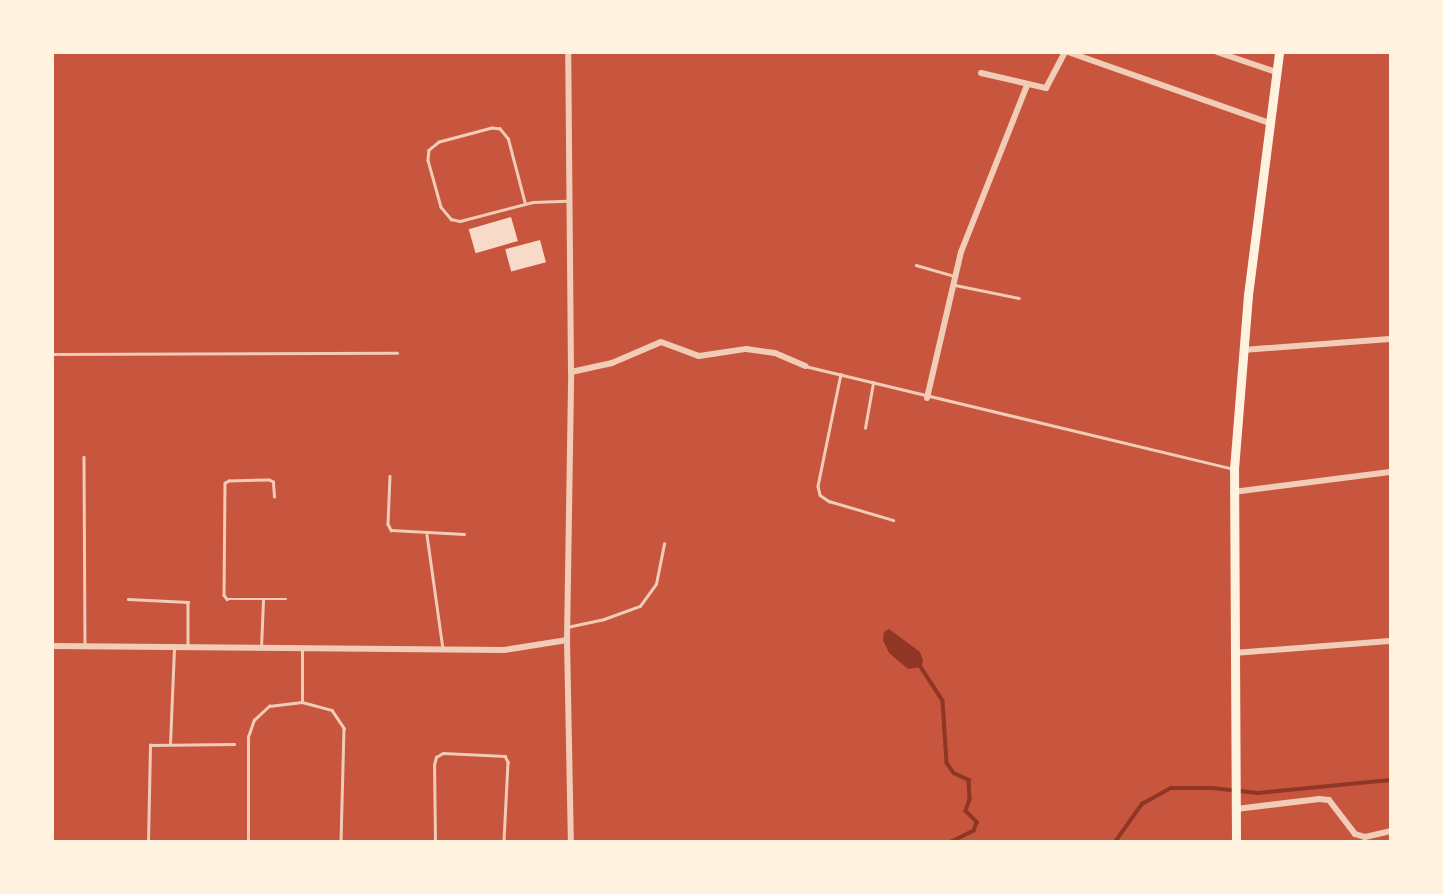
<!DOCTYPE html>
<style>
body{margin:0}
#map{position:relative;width:1443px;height:894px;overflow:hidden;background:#c8553d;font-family:Quicksand,sans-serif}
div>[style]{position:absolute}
.water>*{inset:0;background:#8f3625}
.stream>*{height:3.5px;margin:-1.75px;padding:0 1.75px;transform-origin:1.75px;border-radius:1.75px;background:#8f3625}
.building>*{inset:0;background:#f7dbc8;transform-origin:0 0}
.service>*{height:2.5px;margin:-1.25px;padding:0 1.25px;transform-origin:1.25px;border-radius:1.25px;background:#f1ccb7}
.minor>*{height:6px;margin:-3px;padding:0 3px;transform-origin:3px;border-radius:3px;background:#f1ccb7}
.primary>*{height:9px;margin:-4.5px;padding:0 4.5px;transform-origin:4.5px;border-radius:4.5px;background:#fff3e0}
span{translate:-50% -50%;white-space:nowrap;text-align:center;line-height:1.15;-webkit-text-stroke:7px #fff3e0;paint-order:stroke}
.frame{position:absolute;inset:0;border:54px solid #fff3e0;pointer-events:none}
</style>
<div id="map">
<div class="water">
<div style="clip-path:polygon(889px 629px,920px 652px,923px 661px,921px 667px,908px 669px,889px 653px,883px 640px,884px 632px)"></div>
</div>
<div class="stream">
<div style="left:921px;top:667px;width:40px;rotate:57.1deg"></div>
<div style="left:943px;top:701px;width:62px;rotate:86.3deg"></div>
<div style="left:947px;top:763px;width:12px;rotate:55deg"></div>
<div style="left:954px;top:773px;width:17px;rotate:25deg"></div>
<div style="left:969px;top:780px;width:20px;rotate:87deg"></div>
<div style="left:970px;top:800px;width:12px;rotate:110deg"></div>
<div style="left:966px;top:811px;width:16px;rotate:45deg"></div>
<div style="left:977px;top:822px;width:9px;rotate:108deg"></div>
<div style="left:974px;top:831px;width:25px;rotate:154deg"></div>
<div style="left:1115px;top:842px;width:47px;rotate:-54.6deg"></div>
<div style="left:1142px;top:804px;width:33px;rotate:-29deg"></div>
<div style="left:1171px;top:788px;width:41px"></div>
<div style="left:1212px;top:788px;width:46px;rotate:6.2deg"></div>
<div style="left:1258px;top:793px;width:133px;rotate:-5.6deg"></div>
</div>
<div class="building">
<div style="left:511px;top:217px;width:25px;height:44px;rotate:74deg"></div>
<div style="left:540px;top:240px;width:23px;height:36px;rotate:75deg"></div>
</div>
<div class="service">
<div style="left:525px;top:204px;width:67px;rotate:-104.7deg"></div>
<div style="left:508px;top:139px;width:13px;rotate:-129deg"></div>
<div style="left:500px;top:129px;width:8px;rotate:-173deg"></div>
<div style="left:492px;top:128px;width:55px;rotate:165.2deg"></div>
<div style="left:439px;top:142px;width:13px;rotate:141deg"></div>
<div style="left:429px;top:150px;width:10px;rotate:96deg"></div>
<div style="left:428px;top:160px;width:49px;rotate:74.5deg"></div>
<div style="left:441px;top:207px;width:16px;rotate:50deg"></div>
<div style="left:451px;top:219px;width:9px;rotate:13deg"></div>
<div style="left:460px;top:221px;width:75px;rotate:-14.6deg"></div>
<div style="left:533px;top:202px;width:34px;rotate:-2deg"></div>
<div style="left:916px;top:265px;width:40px;rotate:16deg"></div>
<div style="left:955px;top:285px;width:65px;rotate:11.5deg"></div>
<div style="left:52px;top:354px;width:345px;rotate:-0.2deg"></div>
<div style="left:805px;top:366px;width:437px;rotate:13.5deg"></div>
<div style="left:841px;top:374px;width:114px;rotate:101.6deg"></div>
<div style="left:818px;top:486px;width:9px;rotate:77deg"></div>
<div style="left:820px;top:495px;width:11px;rotate:34deg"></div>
<div style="left:829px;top:501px;width:67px;rotate:16.5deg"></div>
<div style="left:865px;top:428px;width:46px;rotate:-79.9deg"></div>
<div style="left:84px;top:457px;width:189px;rotate:89.7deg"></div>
<div style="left:390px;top:476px;width:48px;rotate:92.4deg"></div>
<div style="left:388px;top:524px;width:7px;rotate:63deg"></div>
<div style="left:391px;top:530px;width:73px;rotate:3.1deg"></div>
<div style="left:274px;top:497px;width:15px;rotate:-94deg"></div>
<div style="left:273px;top:482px;width:4px;rotate:-153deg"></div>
<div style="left:269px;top:480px;width:40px;rotate:178.6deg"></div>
<div style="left:229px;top:481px;width:4px;rotate:153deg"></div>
<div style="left:225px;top:483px;width:112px;rotate:90.5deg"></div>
<div style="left:224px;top:595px;width:5px;rotate:53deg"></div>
<div style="left:227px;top:599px;width:59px"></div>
<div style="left:427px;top:535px;width:115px;rotate:82deg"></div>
<div style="left:128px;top:599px;width:60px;rotate:2.9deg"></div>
<div style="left:188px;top:602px;width:44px;rotate:90deg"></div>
<div style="left:567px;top:627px;width:38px;rotate:-12deg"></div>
<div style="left:604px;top:619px;width:38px;rotate:-20deg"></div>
<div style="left:640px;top:606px;width:27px;rotate:-54deg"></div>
<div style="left:656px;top:584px;width:41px;rotate:-78.7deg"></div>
<div style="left:261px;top:648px;width:48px;rotate:-87.6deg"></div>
<div style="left:302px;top:702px;width:52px;rotate:-90deg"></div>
<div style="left:170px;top:744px;width:95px;rotate:-87.6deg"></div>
<div style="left:148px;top:842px;width:97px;rotate:-88.8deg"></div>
<div style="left:150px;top:745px;width:84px;rotate:-0.7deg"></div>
<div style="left:248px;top:842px;width:105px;rotate:-90deg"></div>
<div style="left:248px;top:737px;width:18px;rotate:-71deg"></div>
<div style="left:254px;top:720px;width:21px;rotate:-43deg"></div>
<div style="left:269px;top:706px;width:33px;rotate:-7deg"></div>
<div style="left:302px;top:702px;width:31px;rotate:15deg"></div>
<div style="left:332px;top:710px;width:22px;rotate:56deg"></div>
<div style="left:344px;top:728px;width:114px;rotate:91.5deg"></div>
<div style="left:435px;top:842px;width:77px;rotate:-90.7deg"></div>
<div style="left:434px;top:765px;width:8px;rotate:-76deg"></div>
<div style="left:436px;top:757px;width:8px;rotate:-30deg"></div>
<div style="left:443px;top:753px;width:62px;rotate:2.8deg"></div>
<div style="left:505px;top:756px;width:7px;rotate:63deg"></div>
<div style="left:508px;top:762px;width:80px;rotate:92.9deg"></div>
</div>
<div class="minor">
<div style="left:1068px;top:52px;width:214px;rotate:19.4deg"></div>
<div style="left:1217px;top:52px;width:62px;rotate:18.7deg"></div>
<div style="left:981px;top:73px;width:67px;rotate:13deg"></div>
<div style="left:1046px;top:88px;width:41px;rotate:-62.2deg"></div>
<div style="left:1243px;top:350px;width:147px;rotate:-4.3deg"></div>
<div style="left:571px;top:372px;width:42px;rotate:-12.4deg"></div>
<div style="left:612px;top:363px;width:53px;rotate:-23.2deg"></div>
<div style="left:661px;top:342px;width:40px;rotate:20.2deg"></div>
<div style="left:699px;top:356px;width:48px;rotate:-8.5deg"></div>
<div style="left:746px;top:349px;width:29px;rotate:8deg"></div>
<div style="left:775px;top:353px;width:33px;rotate:23deg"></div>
<div style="left:927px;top:398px;width:150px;rotate:-76.9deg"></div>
<div style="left:961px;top:252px;width:180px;rotate:-68.4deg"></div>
<div style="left:1233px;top:492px;width:158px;rotate:-7.3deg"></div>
<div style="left:567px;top:640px;width:268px;rotate:-89.1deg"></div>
<div style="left:571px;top:372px;width:320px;rotate:-90.5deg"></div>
<div style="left:52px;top:646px;width:452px;rotate:0.5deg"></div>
<div style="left:504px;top:650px;width:64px;rotate:-9deg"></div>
<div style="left:567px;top:640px;width:202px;rotate:88.9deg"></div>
<div style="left:1234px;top:653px;width:156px;rotate:-4.4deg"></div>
<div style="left:1236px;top:809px;width:84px;rotate:-6.9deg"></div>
<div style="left:1319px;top:799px;width:10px;rotate:6deg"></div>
<div style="left:1329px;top:800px;width:43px;rotate:52.6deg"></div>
<div style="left:1355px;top:834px;width:10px;rotate:17deg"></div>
<div style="left:1365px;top:837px;width:26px;rotate:-13deg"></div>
</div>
<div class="primary">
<div style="left:1236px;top:842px;width:373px;rotate:-90.3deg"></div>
<div style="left:1234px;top:469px;width:175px;rotate:-85.4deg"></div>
<div style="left:1248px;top:295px;width:245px;rotate:-82.7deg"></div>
</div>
<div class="frame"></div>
</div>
